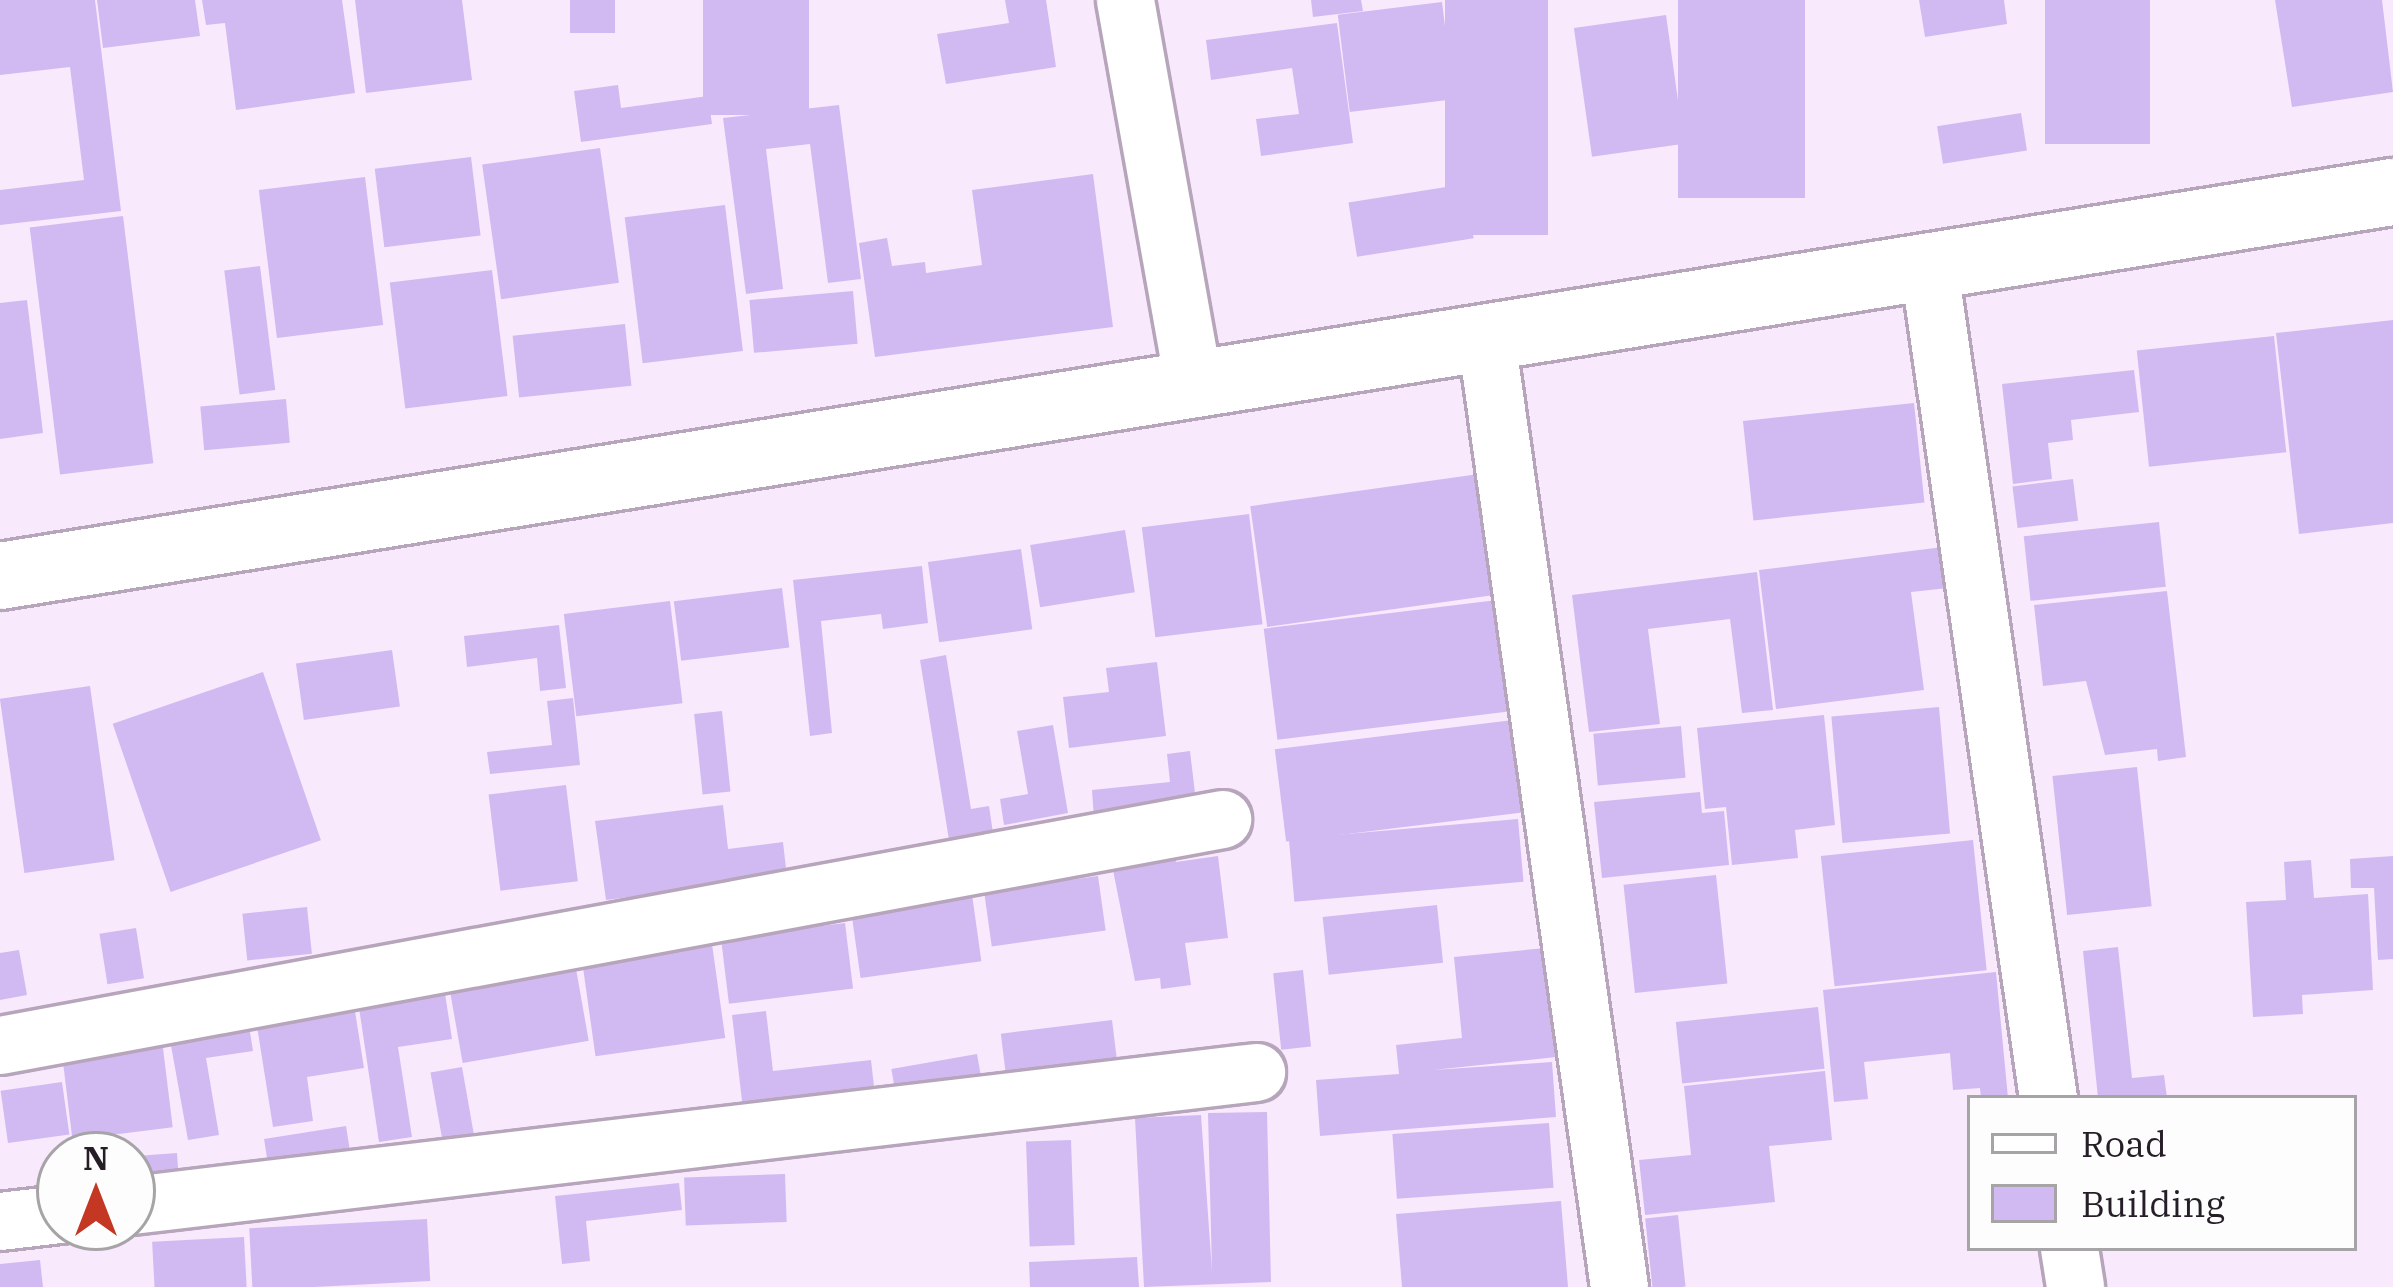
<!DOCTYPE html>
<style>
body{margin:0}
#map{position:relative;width:2393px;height:1287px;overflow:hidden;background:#f9e9fd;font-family:"IBM Plex Serif",serif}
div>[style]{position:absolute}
.building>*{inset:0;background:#d1baf2;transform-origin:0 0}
.roads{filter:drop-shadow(3px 0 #b7a5bb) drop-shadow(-3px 0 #b7a5bb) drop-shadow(0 3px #b7a5bb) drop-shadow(0 -3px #b7a5bb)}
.minor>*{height:57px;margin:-28.5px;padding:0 28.5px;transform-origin:28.5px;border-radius:28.5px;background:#fff}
.tertiary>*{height:66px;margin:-33px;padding:0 33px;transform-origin:33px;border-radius:33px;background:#fff}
span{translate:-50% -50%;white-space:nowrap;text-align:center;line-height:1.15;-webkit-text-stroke:10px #fdfdfd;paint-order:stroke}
.legend{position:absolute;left:1967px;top:1095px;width:390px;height:156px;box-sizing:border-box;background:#fdfdfd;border:3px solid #a7a4a7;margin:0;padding:15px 21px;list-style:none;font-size:36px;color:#251e27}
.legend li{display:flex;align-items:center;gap:24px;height:60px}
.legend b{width:60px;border:3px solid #a7a4a7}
.north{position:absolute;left:36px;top:1131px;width:120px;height:120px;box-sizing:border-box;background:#fdfdfd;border:3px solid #a7a4a7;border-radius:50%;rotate:0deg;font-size:33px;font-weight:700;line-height:48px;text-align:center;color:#251e27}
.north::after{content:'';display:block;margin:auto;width:42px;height:54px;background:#c33723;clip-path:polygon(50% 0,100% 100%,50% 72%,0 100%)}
</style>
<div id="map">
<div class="building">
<div style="clip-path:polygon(0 0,95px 0,121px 211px,0 225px,0 190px,84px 180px,70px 67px,0 75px)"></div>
<div style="clip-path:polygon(97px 0,195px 0,200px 36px,103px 48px)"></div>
<div style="clip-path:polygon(202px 0,342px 0,355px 93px,236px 110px,225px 23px,206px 25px)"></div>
<div style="clip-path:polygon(355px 0,462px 0,472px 80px,366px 93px)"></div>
<div style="left:570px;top:0;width:45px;height:33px"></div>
<div style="left:703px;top:0;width:106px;height:115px"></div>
<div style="clip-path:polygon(1005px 0,1046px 0,1056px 67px,946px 84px,937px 34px,1009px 23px)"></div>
<div style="clip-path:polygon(1311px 0,1361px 0,1363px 11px,1313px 17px)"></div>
<div style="left:1445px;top:0;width:103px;height:235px"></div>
<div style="left:1678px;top:0;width:127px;height:198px"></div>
<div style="clip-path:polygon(1919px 0,2004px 0,2007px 24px,1925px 37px)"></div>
<div style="left:2045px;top:0;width:105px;height:144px"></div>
<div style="clip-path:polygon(2275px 0,2382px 0,2393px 92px,2292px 107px)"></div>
<div style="left:1442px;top:2px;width:98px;height:105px;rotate:83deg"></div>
<div style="left:1666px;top:15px;width:130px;height:93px;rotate:82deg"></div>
<div style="clip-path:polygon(1337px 23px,1353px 143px,1261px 156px,1256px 119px,1299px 114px,1292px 68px,1211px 80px,1206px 40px)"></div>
<div style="clip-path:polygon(618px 85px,621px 108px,708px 96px,712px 124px,581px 142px,574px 91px)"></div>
<div style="clip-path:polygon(839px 105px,861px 279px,828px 283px,810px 144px,766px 149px,783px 289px,746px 294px,723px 118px)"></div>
<div style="left:2021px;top:113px;width:38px;height:85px;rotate:81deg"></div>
<div style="left:600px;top:148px;width:136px;height:119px;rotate:82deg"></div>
<div style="left:471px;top:157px;width:79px;height:97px;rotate:83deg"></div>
<div style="clip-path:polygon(1093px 174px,1113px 327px,875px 357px,859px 243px,887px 238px,892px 266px,925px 262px,926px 273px,982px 265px,972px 190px)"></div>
<div style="left:365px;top:177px;width:149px;height:107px;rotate:83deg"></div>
<div style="left:1465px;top:184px;width:55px;height:118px;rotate:81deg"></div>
<div style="left:725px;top:205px;width:147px;height:101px;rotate:83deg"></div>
<div style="left:123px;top:216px;width:249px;height:94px;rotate:83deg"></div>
<div style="left:260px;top:266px;width:125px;height:36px;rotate:83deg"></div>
<div style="left:492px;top:270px;width:127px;height:103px;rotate:83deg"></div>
<div style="left:853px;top:291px;width:53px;height:104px;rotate:85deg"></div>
<div style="clip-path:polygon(27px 300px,43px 433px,0 439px,0 303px)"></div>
<div style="clip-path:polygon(2393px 320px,2393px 523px,2299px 534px,2276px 333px)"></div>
<div style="left:625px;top:324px;width:62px;height:113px;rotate:84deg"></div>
<div style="left:2274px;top:336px;width:117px;height:138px;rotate:84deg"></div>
<div style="clip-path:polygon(2134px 370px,2139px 412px,2071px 420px,2073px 440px,2048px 443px,2052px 479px,2013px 484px,2002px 384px)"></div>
<div style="left:286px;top:399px;width:44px;height:86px;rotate:85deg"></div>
<div style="left:1914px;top:403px;width:100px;height:172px;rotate:84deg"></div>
<div style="left:1479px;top:474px;width:122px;height:231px;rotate:82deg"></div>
<div style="left:2073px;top:479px;width:42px;height:61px;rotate:83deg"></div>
<div style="left:1249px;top:514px;width:111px;height:108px;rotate:83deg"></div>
<div style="left:2159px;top:522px;width:65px;height:136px;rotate:84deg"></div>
<div style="left:1125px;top:530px;width:63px;height:96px;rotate:81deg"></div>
<div style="clip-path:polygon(1943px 547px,1948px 588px,1911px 592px,1924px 690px,1776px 709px,1759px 570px)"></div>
<div style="left:1021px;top:549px;width:81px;height:94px;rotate:82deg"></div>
<div style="clip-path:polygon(922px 566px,928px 623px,883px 629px,881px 614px,821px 621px,832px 733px,810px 736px,793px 580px)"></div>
<div style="clip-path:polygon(1757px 572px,1773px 710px,1742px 713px,1730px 619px,1648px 629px,1660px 724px,1589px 732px,1572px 595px)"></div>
<div style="left:782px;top:588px;width:60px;height:109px;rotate:83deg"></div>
<div style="clip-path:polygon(2167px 591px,2186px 757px,2158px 761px,2157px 749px,2105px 755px,2086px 681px,2043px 686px,2034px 605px)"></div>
<div style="left:1497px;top:600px;width:112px;height:235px;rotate:83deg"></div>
<div style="left:670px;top:601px;width:103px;height:107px;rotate:83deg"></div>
<div style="clip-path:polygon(559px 625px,566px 688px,540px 691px,537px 658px,467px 667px,464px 636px)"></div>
<div style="left:392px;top:650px;width:57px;height:97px;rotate:82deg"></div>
<div style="clip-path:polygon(946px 655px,971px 809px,989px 806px,993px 833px,949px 840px,920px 660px)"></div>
<div style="clip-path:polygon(1157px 662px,1166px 736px,1069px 748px,1063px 697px,1109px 692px,1106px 668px)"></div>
<div style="left:263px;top:672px;width:178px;height:159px;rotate:71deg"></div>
<div style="left:90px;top:686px;width:176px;height:91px;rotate:82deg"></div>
<div style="clip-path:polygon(573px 698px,580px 765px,490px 774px,487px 752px,552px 745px,547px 701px)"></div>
<div style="left:1939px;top:707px;width:127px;height:108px;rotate:85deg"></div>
<div style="left:722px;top:711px;width:81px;height:28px;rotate:84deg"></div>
<div style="clip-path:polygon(1824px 715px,1835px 825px,1795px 830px,1798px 858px,1732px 865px,1726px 807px,1705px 809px,1697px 728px)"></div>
<div style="left:1513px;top:720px;width:93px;height:240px;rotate:83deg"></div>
<div style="clip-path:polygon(1053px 725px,1068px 813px,1004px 825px,1000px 799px,1028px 794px,1017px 731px)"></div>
<div style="left:1681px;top:726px;width:52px;height:88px;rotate:85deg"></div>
<div style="clip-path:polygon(1190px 751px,1197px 810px,1094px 819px,1092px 790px,1170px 782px,1167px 754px)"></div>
<div style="left:2137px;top:767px;width:140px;height:85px;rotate:84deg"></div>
<div style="left:566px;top:785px;width:97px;height:78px;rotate:83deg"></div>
<div style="clip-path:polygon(1700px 792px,1702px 813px,1724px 811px,1729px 865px,1602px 878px,1594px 802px)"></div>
<div style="clip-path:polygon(723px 805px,728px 849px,783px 842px,787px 877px,606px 900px,595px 821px)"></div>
<div style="left:1518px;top:819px;width:63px;height:230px;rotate:85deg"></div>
<div style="left:1973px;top:840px;width:131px;height:153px;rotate:84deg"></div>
<div style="clip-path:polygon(1174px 852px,1176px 862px,1218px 856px,1228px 938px,1185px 943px,1191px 985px,1161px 989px,1160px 978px,1135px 981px,1111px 860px)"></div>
<div style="clip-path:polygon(2393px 856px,2393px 959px,2378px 960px,2374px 888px,2351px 888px,2350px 859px)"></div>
<div style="clip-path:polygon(2311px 860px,2314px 898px,2368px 894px,2373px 990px,2302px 995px,2303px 1014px,2253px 1017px,2246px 902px,2286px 900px,2284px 862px)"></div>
<div style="left:969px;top:873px;width:89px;height:122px;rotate:82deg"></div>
<div style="left:1716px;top:875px;width:109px;height:93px;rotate:84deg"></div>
<div style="left:1098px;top:876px;width:55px;height:115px;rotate:82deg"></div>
<div style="left:1437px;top:905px;width:58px;height:115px;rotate:84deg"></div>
<div style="left:307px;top:907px;width:47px;height:65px;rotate:84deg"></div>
<div style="left:845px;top:923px;width:66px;height:125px;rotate:83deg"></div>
<div style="left:136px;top:928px;width:51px;height:37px;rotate:81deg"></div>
<div style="left:712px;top:944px;width:95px;height:131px;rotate:82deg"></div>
<div style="clip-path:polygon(2118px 947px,2132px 1078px,2164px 1075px,2167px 1098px,2098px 1098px,2083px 951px)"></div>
<div style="clip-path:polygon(1545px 948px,1556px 1057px,1433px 1070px,1552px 1062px,1556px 1117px,1320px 1136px,1316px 1080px,1399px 1074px,1396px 1045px,1462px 1038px,1454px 957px)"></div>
<div style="clip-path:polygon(19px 950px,27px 995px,0 1000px,0 953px)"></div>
<div style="left:575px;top:963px;width:79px;height:128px;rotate:80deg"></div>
<div style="left:1303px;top:970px;width:77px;height:30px;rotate:84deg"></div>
<div style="clip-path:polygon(1996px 972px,2008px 1098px,1981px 1098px,1980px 1088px,1953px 1090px,1950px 1053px,1864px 1062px,1868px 1099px,1834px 1102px,1823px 990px)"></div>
<div style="clip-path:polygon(444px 987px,452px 1039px,398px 1047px,412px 1137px,379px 1142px,358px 1001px)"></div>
<div style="clip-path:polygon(354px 1005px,364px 1068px,307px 1077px,313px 1121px,273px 1127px,256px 1020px)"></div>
<div style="left:1818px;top:1007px;width:62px;height:143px;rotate:84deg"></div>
<div style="clip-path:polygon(766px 1011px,773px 1071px,871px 1060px,876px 1104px,744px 1118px,732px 1015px)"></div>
<div style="left:1112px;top:1020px;width:51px;height:112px;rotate:83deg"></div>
<div style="clip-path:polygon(249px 1026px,253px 1051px,206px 1058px,219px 1135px,188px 1140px,170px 1040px)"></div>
<div style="left:162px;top:1040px;width:88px;height:101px;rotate:83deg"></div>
<div style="left:977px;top:1054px;width:36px;height:87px;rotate:80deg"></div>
<div style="left:462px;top:1067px;width:73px;height:32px;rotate:80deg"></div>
<div style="clip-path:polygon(1825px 1071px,1832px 1140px,1769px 1146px,1775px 1202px,1645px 1215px,1639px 1160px,1691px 1155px,1684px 1086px)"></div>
<div style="left:62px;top:1082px;width:53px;height:62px;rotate:82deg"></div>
<div style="clip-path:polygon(1267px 1112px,1271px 1282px,1144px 1287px,1135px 1118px,1201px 1115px,1212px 1271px,1208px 1113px)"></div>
<div style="left:1549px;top:1123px;width:65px;height:157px;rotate:86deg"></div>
<div style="left:346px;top:1126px;width:33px;height:83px;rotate:81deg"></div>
<div style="left:1071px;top:1140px;width:105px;height:45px;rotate:88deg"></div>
<div style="left:177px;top:1153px;width:29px;height:45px;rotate:86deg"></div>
<div style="left:785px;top:1174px;width:48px;height:101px;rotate:88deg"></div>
<div style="clip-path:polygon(679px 1183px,682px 1210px,586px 1221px,590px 1261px,562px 1264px,555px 1196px)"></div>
<div style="clip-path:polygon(1561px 1201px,1568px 1287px,1402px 1287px,1396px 1214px)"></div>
<div style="left:1678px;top:1215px;width:72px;height:33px;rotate:84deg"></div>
<div style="left:427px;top:1219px;width:62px;height:178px;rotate:87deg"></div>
<div style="left:244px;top:1237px;width:50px;height:92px;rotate:87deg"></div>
<div style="clip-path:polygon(1137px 1257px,1139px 1287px,1030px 1287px,1029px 1262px)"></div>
<div style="clip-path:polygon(40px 1260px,43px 1287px,0 1287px,0 1264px)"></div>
</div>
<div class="roads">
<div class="minor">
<div style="left:1125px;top:0;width:394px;rotate:79.9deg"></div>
<div style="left:1928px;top:262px;width:845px;rotate:81.83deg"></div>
<div style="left:1486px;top:338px;width:958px;rotate:82.02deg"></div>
<div style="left:0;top:1045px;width:1243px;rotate:-10.48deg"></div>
<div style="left:132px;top:1205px;width:1132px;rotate:-6.75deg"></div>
<div style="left:0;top:1221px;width:60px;rotate:-6.7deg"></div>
<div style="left:2069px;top:1248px;width:39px;rotate:81deg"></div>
</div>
<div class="tertiary">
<div style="left:0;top:576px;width:2424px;rotate:-9.12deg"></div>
</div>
</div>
<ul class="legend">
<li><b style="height:15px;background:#fff"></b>Road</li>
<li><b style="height:33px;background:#d1baf2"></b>Building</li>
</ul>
<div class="north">N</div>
</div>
